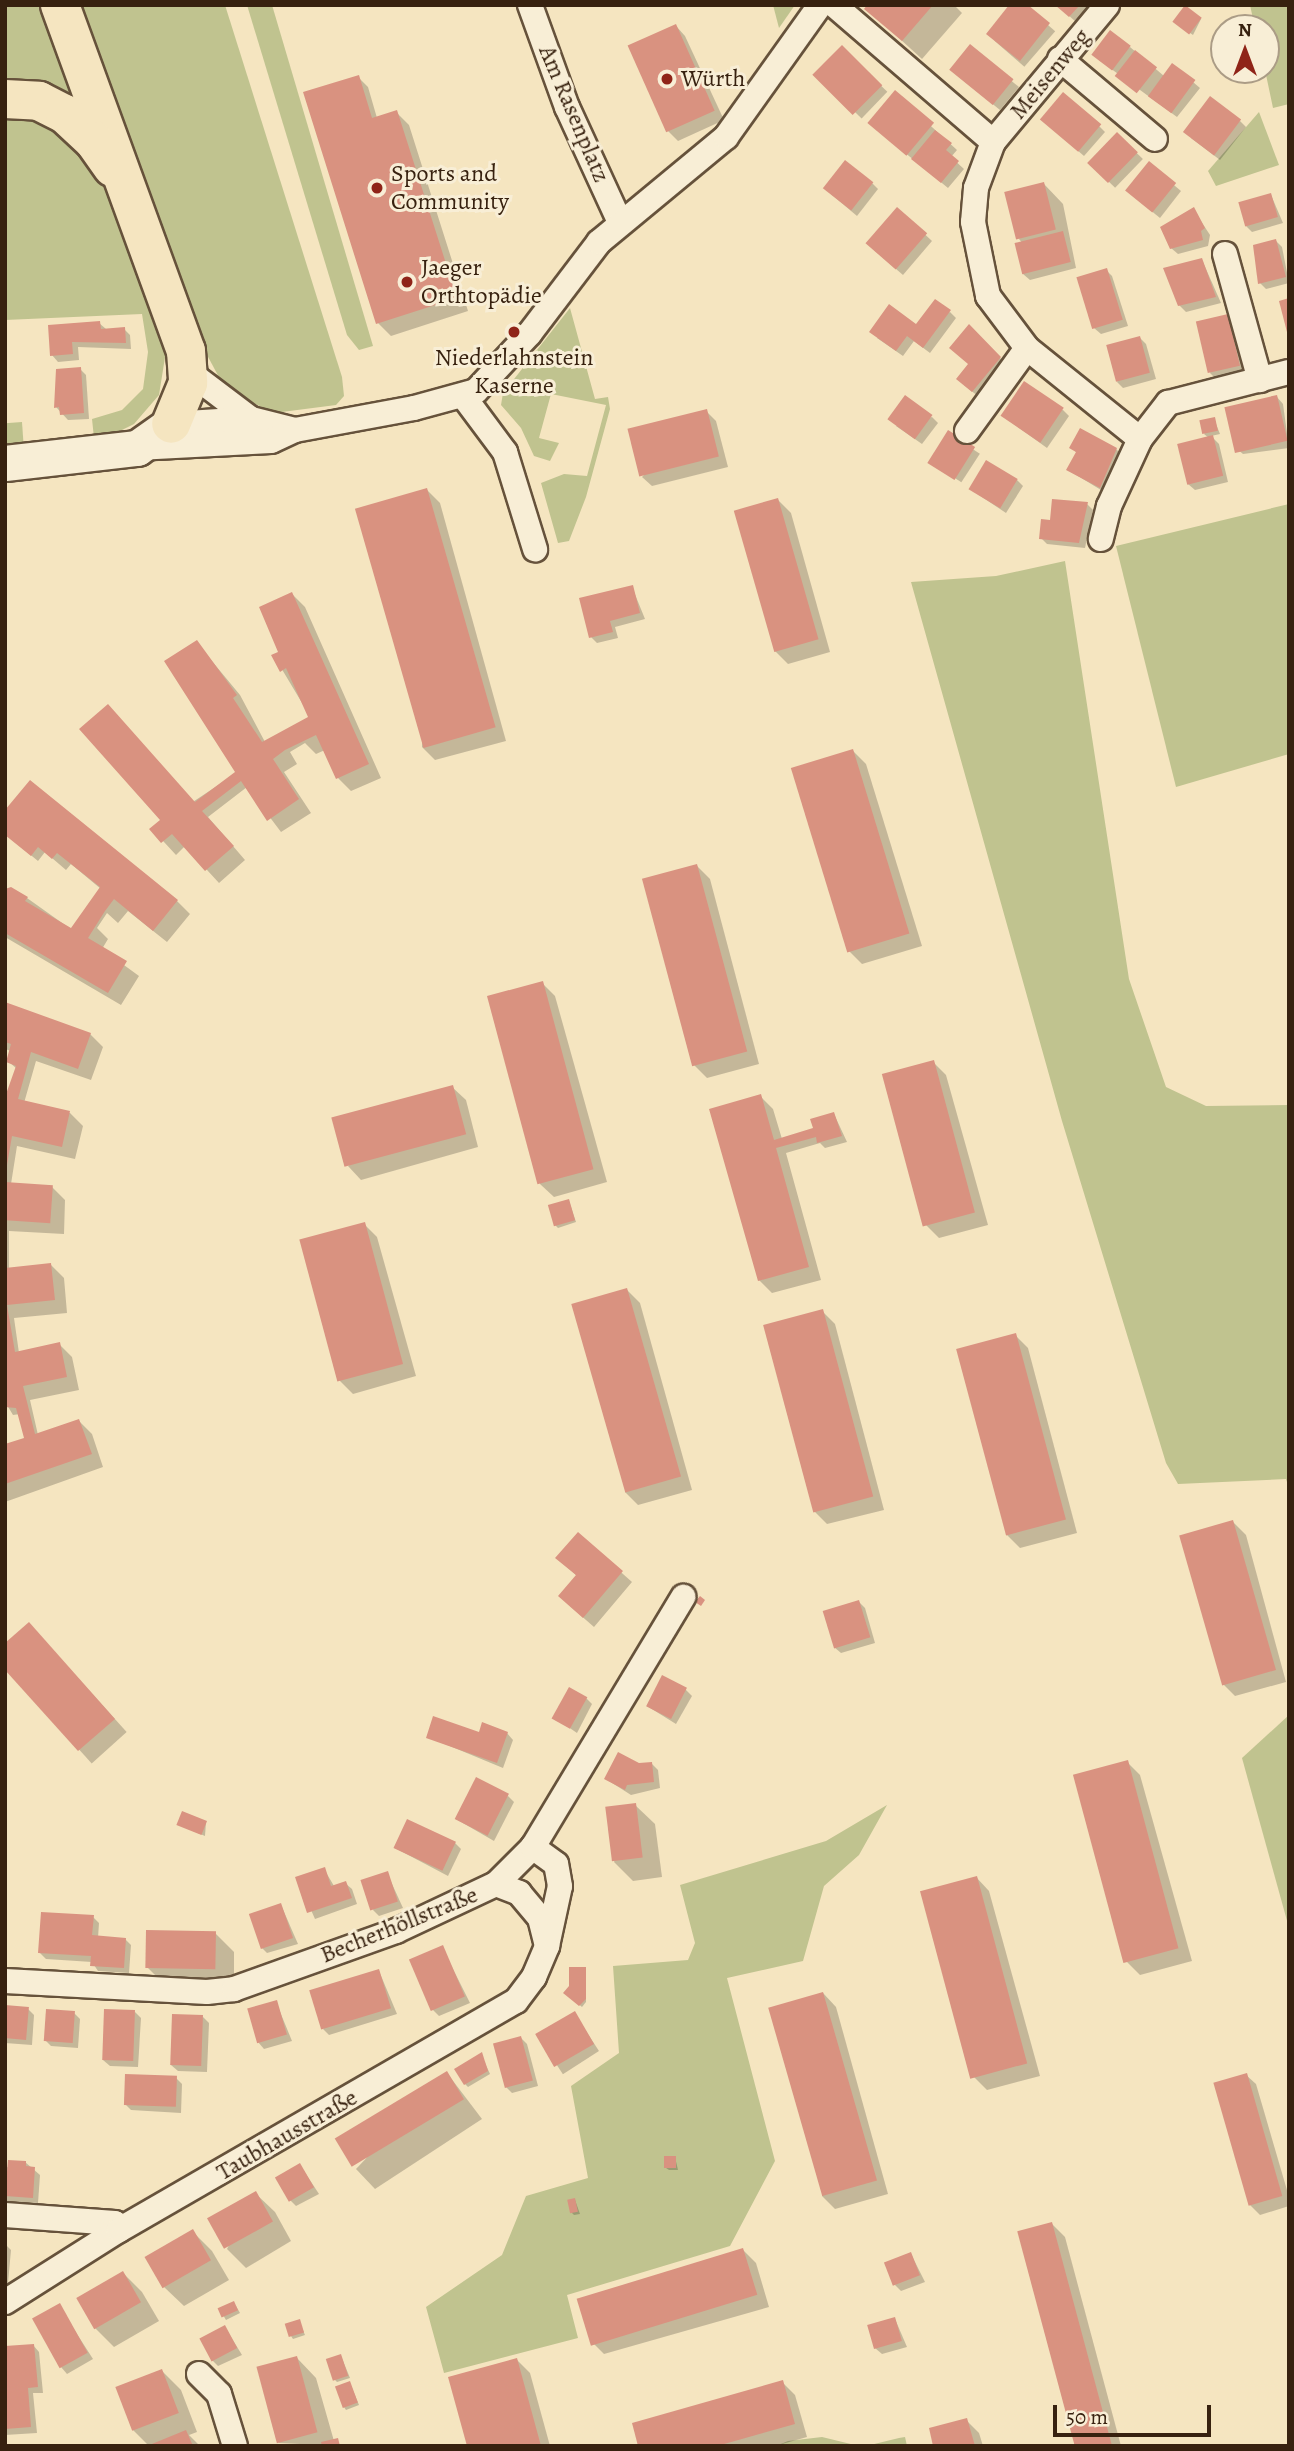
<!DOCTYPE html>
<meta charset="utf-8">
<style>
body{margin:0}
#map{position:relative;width:1294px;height:2451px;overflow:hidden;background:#f5e5c0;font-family:Alegreya,serif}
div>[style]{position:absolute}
.green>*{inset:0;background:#c0c38f;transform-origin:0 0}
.shadow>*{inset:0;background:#0003;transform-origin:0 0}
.building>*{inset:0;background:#d99280;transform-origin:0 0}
.roads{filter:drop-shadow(2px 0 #66523b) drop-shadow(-2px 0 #66523b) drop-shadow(0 2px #66523b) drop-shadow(0 -2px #66523b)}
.street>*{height:24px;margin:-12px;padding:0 12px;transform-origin:12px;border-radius:12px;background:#f8eed6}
.secondary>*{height:35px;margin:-17.5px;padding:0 17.5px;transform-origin:17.5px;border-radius:17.5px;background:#f8eed6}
.highway>*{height:38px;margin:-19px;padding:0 19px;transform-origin:19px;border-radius:19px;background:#f5e5c0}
.dots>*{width:19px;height:19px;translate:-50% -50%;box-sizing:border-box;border:4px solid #f8eed6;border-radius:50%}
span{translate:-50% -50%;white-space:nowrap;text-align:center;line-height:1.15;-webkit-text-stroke:6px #f8eed6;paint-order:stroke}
.street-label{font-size:24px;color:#37210f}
.poi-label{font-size:24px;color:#37210f}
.left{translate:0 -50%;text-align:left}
.frame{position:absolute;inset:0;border:7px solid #37210f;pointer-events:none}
.north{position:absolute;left:1210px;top:14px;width:70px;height:70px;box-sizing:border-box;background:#f8eed6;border:2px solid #ab9c86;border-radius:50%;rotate:0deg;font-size:19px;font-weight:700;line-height:28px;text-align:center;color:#37210f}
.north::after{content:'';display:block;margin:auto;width:24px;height:32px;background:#8f2418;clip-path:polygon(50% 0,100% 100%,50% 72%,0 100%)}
.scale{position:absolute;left:1053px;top:2405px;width:158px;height:32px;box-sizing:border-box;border:4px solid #37210f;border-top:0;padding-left:9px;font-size:21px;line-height:24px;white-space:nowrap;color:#37210f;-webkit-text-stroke:5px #f8eed6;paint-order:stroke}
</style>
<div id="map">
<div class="green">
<div style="clip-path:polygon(5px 5px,50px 5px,91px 116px,5px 91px)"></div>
<div style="clip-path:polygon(69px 5px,225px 5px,342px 377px,344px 396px,336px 405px,274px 413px,239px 396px,221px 381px,192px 327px)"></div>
<div style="clip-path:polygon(247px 5px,272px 5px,373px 346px,359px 350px,347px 335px)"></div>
<div style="clip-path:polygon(773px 5px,795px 5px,779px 28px)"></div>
<div style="clip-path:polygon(1250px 5px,1289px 5px,1289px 104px,1273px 108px,1265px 70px,1266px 28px,1255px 28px)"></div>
<div style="clip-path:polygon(5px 108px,37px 111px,98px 164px,166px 351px,159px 395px,134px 424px,114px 434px,94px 438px,92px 419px,122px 410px,143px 389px,148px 352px,142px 314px,5px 320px)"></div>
<div style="clip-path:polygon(1259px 112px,1279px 165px,1216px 186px,1208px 171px)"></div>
<div style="clip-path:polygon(570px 308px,595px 399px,608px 397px,610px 409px,586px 497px,569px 541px,558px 543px,541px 483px,564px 474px,587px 476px,606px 405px,551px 394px,539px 438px,559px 443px,550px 461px,534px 456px,521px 428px,501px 405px,503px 393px)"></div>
<div style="left:22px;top:422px;width:26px;height:17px;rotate:86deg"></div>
<div style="clip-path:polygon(1289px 504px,1289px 754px,1176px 787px,1116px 546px)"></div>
<div style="clip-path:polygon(1065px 561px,1129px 979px,1166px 1087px,1206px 1106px,1289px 1105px,1289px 1488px,1286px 1479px,1178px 1484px,1166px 1463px,1062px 1121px,911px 582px,996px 576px)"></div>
<div style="clip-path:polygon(1289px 1715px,1289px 1928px,1242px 1758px)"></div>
<div style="clip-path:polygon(887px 1805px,859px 1855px,824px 1886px,803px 1961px,727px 1978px,775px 2161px,730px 2246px,567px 2295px,578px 2338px,444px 2373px,426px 2307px,502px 2255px,526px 2196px,588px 2178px,571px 2086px,619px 2053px,613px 1966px,688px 1960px,695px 1943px,680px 1885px,826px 1841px)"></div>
<div style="clip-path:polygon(822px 2437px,859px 2446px,776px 2446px,788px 2441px)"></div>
<div style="clip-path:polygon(905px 2437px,907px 2446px,866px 2446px,899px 2438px)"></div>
</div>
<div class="shadow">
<div style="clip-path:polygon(868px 5px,954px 5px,962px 13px,922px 59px,866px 8px)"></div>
<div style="left:1025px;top:5px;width:40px;height:47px;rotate:41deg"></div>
<div style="clip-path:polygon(1057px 5px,1091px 5px,1076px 22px)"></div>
<div style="clip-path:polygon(1201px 19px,1193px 35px,1177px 24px)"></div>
<div style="clip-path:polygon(676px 26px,685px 36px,724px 120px,678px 141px,668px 131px)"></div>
<div style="clip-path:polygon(970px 47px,1019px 87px,1000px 110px,958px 76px)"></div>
<div style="clip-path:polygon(1130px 47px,1164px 76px,1173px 65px,1200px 88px,1177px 117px,1099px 60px)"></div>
<div style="left:842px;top:48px;width:63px;height:37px;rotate:44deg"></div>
<div style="clip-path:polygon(358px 77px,368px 87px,377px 118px,396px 112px,409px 125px,468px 311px,391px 336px,378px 323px)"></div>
<div style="clip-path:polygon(895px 93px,957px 150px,951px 157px,964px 169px,948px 188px,876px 129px)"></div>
<div style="clip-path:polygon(1240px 121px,1246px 127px,1220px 160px,1191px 138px)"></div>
<div style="clip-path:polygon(1048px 125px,1099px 126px,1105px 132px,1084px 156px)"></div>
<div style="left:1117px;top:134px;width:36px;height:40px;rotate:44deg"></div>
<div style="clip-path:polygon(1149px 164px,1181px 191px,1160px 218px,1133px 196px)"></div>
<div style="clip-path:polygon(872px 183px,878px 189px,857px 216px,831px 194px)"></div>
<div style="clip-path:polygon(1044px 184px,1063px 204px,1076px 268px,1030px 280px,1023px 274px,1023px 244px,1019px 239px)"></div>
<div style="clip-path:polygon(1271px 195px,1283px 223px,1252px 232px,1246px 226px)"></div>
<div style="clip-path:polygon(898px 209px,932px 241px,903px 275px,874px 250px)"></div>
<div style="clip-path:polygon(1193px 209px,1210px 235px,1208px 246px,1178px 254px,1171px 248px)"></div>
<div style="clip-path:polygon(1276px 241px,1282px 247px,1289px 283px,1266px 289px,1260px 283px)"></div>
<div style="clip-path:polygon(1202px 260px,1221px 303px,1186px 312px,1179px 305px)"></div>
<div style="clip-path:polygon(1106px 270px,1112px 276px,1128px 326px,1101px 334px,1094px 328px)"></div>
<div style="clip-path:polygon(950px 312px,956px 318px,930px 353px,914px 341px,903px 356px,877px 338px)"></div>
<div style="clip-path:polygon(1227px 316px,1233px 322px,1245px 372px,1216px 379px,1210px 373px)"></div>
<div style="clip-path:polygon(99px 323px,106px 329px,124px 329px,130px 335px,131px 349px,78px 347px,79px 360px,58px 362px,52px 355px)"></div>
<div style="clip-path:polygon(969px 327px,1006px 364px,979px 397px,964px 385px,970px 364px)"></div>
<div style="clip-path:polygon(1140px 338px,1146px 344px,1156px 379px,1123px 388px,1117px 382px)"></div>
<div style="clip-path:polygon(80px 369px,86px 375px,89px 419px,68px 420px,56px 407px)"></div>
<div style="clip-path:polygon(1277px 397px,1283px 404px,1289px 448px,1243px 454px,1236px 448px)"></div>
<div style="clip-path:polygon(1063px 410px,1069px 416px,1047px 448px,1001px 415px)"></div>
<div style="clip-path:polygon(706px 411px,716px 421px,728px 467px,652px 486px,642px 477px)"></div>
<div style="clip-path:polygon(932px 417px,938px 423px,922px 444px,896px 426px)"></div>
<div style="clip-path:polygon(1214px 419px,1220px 434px,1211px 436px,1219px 444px,1228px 482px,1195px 490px,1188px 484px,1209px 438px,1204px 434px)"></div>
<div style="left:948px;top:433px;width:38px;height:34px;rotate:33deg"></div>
<div style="clip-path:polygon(1072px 448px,1116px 449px,1122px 455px,1106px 493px,1068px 470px,1077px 453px)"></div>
<div style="clip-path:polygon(1017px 480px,1023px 486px,1006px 513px,970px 489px)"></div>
<div style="clip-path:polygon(427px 490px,440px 503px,506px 741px,435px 760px,422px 747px)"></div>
<div style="clip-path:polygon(778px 500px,791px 513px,830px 652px,788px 664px,775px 651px)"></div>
<div style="clip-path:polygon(1087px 504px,1093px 510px,1085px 548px,1047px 544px,1041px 538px,1052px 522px)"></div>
<div style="clip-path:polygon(632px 587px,645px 619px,615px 627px,618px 638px,597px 643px,591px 637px)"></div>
<div style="clip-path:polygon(292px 594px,305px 607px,381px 778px,351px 791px,338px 778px,325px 750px,316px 754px,305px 743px,290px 752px,297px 764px,284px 772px,311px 813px,281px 832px,247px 787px,208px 817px,245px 860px,219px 883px,185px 846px,176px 855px,152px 829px,238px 772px,197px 643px,240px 695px,265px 742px,311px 718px,274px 656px,280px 652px)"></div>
<div style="clip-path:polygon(853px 751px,866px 764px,922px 946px,862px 964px,849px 951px)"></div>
<div style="clip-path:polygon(5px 813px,177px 901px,190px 914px,167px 942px,128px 911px,118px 923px,107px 913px,97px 928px,108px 939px,102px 949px,139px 976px,121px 1005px,5px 937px,5px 891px,27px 898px,72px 930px,101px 889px,71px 864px,66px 870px,45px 852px,38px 861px,5px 834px)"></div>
<div style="clip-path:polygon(697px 866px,710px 879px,759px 1064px,707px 1078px,694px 1065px)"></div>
<div style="clip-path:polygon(542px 983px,555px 996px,607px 1182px,554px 1197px,540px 1184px)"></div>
<div style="clip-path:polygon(5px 1004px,90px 1034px,103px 1047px,91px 1080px,36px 1061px,24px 1103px,70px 1113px,83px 1126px,75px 1159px,17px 1146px,11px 1184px,52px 1187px,65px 1200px,64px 1234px,9px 1231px,9px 1269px,51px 1265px,64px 1278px,67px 1313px,14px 1318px,19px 1353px,59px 1344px,72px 1357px,79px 1390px,30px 1400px,38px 1435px,79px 1421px,92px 1434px,103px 1467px,5px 1502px,5px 1447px,28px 1439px,20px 1414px,13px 1415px,7px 1405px,5px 1098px,17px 1069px,8px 1061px,11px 1051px,5px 1049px)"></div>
<div style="clip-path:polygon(933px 1062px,946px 1075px,988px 1225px,939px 1238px,926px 1225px)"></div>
<div style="clip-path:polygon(452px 1087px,466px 1100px,478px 1147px,361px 1180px,348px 1166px)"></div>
<div style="clip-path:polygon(760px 1096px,773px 1109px,782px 1139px,815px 1129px,834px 1114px,847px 1142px,825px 1148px,820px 1143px,786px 1153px,821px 1280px,772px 1293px,759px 1280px)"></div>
<div style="clip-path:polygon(569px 1201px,576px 1222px,558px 1228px,555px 1225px)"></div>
<div style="clip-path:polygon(364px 1224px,377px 1237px,416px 1376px,353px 1394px,340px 1381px)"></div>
<div style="clip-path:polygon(627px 1290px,640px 1303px,692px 1490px,638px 1505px,625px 1492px)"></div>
<div style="clip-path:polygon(822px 1311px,835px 1324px,884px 1510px,827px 1524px,814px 1511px)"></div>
<div style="clip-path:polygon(1015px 1335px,1028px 1348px,1077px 1533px,1020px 1548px,1007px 1535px)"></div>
<div style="clip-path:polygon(1233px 1522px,1246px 1535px,1286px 1682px,1235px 1696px,1222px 1683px)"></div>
<div style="clip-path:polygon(578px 1534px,632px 1582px,594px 1627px,570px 1606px,577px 1576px,557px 1558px)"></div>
<div style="clip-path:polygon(859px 1602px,865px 1608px,875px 1643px,841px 1653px,834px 1647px)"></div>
<div style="left:41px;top:1637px;width:128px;height:47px;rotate:48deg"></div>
<div style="clip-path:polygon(685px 1689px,692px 1696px,676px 1724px,647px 1706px)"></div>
<div style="clip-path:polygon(586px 1698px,592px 1704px,577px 1733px,555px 1718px)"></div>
<div style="clip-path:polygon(507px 1733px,513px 1740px,503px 1768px,428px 1737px)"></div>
<div style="clip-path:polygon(1127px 1762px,1140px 1775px,1192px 1961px,1140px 1975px,1127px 1962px)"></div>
<div style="clip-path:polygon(651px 1763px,658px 1770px,660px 1788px,631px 1795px,606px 1779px)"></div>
<div style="clip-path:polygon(508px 1796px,514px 1802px,494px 1841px,456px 1819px)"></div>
<div style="clip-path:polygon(635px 1805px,655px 1824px,662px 1877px,633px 1881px,614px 1862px)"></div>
<div style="clip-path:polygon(206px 1822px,205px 1836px,179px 1825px)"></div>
<div style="clip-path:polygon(455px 1843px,461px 1849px,448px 1876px,395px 1848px)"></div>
<div style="clip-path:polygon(324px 1869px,334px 1886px,345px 1883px,352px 1889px,357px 1904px,315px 1919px,297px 1878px)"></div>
<div style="clip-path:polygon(387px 1873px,403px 1908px,379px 1916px,373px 1910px)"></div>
<div style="clip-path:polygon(976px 1877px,989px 1891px,1040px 2076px,987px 2090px,974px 2077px)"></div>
<div style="clip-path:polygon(281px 1905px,298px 1944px,267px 1953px,261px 1947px)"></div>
<div style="clip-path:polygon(93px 1917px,99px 1923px,98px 1938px,125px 1939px,131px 1945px,129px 1973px,98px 1971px,92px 1962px,46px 1959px,40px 1953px)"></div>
<div style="clip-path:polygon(215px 1933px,234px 1952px,234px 1987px,166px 1986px,147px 1967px)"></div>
<div style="clip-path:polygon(442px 1947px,470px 2003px,439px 2016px,433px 2010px)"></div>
<div style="clip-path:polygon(586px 1969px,586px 2002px,582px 2007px,565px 1993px)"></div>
<div style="clip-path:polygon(379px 1971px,397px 2014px,329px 2035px,323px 2029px)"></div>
<div style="clip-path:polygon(823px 1993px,836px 2007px,888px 2194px,835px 2209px,822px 2196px)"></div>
<div style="clip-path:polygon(276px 2002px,292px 2041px,264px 2049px,258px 2042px)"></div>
<div style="clip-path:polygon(5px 2007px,28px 2009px,34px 2015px,32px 2045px,5px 2043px)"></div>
<div style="clip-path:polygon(135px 2012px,141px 2018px,138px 2067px,110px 2066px,103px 2060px)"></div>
<div style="clip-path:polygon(74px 2013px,80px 2019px,78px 2048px,51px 2046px,45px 2040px)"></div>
<div style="left:575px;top:2014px;width:44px;height:43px;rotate:57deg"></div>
<div style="clip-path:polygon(203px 2017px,209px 2023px,207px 2072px,178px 2071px,171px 2065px)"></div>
<div style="clip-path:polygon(521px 2038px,527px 2044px,538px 2086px,512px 2093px,506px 2087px)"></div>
<div style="clip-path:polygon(481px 2054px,490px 2074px,468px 2087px,465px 2084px)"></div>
<div style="clip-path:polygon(447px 2073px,482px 2119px,375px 2189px,356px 2169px)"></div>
<div style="clip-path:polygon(1246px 2075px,1256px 2084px,1289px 2197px,1289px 2206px,1260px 2215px,1250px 2205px)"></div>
<div style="clip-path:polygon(176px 2078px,182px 2084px,181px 2113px,131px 2110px,125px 2104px)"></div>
<div style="clip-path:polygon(675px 2157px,678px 2170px,669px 2170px,666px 2168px)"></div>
<div style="clip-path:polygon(25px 2162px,40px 2175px,38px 2203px,5px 2201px,5px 2168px)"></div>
<div style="clip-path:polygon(300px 2165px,319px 2194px,296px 2206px,290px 2200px)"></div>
<div style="clip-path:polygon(255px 2193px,275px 2212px,291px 2241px,246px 2268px,227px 2249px)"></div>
<div style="clip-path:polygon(575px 2200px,580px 2214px,574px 2215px,571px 2212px)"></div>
<div style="clip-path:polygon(1052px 2224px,1065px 2237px,1121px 2446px,1076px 2446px)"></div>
<div style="clip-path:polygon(192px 2231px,212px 2251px,229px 2280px,184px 2306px,164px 2287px)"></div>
<div style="clip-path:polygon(5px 2244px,11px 2250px,8px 2283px,5px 2282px)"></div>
<div style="clip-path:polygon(743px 2250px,756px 2263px,769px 2307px,604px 2354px,591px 2341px)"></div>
<div style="clip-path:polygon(911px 2254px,925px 2282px,901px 2291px,895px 2285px)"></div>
<div style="clip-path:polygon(123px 2273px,142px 2292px,159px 2321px,114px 2347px,95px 2328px)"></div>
<div style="clip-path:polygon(59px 2306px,93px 2359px,67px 2374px,61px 2367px)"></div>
<div style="clip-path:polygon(236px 2306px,240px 2313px,226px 2320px,220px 2310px)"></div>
<div style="clip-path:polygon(895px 2319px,907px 2347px,882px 2354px,875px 2348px)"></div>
<div style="clip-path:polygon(299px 2321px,305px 2335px,293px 2339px,291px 2336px)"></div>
<div style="clip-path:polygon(225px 2327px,242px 2355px,218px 2366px,212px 2360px)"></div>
<div style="clip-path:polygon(33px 2345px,39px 2352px,43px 2393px,33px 2393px,37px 2433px,5px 2435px,5px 2348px)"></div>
<div style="clip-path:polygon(341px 2356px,350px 2378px,337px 2382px,335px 2380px)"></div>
<div style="clip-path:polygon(297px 2358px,316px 2378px,334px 2441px,341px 2446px,279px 2443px)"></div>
<div style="clip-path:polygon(517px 2360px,530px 2373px,550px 2446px,469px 2446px)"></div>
<div style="clip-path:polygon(162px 2371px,181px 2390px,197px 2432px,189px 2435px,200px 2446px,149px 2446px,133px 2430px)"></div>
<div style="clip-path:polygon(782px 2382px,795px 2395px,807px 2437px,775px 2446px,640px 2446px)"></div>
<div style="clip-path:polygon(350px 2383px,359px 2405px,346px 2410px,344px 2407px)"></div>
<div style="clip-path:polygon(966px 2420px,979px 2433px,983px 2446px,935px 2446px)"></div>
</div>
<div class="building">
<div style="clip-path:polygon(867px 5px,933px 5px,902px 41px,864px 9px)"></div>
<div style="clip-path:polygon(1009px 5px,1028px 5px,1050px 23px,1020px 61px,986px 34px)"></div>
<div style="clip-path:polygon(1055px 5px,1080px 5px,1069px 17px)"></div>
<div style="left:1185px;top:5px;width:21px;height:21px;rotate:37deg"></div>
<div style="left:676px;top:24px;width:95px;height:53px;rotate:66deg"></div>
<div style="left:1110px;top:30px;width:26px;height:31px;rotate:37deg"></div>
<div style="left:970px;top:44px;width:56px;height:33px;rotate:39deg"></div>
<div style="left:842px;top:45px;width:57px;height:42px;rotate:45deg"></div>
<div style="left:1135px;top:50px;width:28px;height:33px;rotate:38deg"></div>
<div style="left:1172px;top:63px;width:29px;height:41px;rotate:36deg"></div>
<div style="clip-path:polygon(359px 75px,372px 118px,397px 110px,457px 298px,376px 324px,303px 92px)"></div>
<div style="left:895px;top:90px;width:51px;height:43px;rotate:40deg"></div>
<div style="left:1063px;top:92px;width:50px;height:36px;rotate:40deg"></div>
<div style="left:1210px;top:96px;width:39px;height:45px;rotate:37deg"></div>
<div style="clip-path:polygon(935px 130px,952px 143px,946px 150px,959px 161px,941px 183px,911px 159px)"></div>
<div style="left:1117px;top:132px;width:29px;height:43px;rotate:44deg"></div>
<div style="left:845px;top:160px;width:36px;height:36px;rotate:38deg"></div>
<div style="left:1149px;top:161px;width:35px;height:38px;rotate:39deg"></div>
<div style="left:1044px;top:182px;width:49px;height:41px;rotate:76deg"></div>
<div style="left:1271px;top:193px;width:25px;height:34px;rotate:74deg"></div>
<div style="left:897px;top:207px;width:40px;height:48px;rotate:41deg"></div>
<div style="clip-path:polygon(1194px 207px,1205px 228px,1201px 231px,1203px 240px,1170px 249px,1160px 227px)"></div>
<div style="left:1063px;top:231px;width:32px;height:50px;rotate:76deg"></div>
<div style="clip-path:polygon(1276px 239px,1286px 277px,1258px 284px,1253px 245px)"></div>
<div style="clip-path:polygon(1202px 258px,1216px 297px,1178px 306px,1163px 268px)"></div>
<div style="left:1107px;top:268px;width:54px;height:32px;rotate:73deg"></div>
<div style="clip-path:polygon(1289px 298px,1289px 336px,1288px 336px,1279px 301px)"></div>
<div style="clip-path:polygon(935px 299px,951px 310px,923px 348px,907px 336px,896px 351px,869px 332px,889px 304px,916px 324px)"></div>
<div style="left:1228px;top:314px;width:53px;height:33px;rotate:77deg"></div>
<div style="clip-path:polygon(100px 321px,101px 329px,125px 327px,126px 343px,72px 342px,73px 354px,50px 356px,48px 325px)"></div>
<div style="clip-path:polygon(969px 324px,1001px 357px,972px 392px,956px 379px,968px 364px,949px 348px)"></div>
<div style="left:1140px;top:336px;width:38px;height:35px;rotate:75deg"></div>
<div style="clip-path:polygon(81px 367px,84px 413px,60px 415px,59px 407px,54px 408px,56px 369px)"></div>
<div style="left:1024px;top:381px;width:48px;height:42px;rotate:34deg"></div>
<div style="left:905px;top:395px;width:34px;height:30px;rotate:36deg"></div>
<div style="left:1277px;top:395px;width:47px;height:54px;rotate:77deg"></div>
<div style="left:707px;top:409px;width:49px;height:82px;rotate:76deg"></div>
<div style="left:1215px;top:417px;width:14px;height:16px;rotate:78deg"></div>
<div style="clip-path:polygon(1080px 428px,1117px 448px,1100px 488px,1066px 470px,1076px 452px,1069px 448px)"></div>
<div style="left:948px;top:430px;width:32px;height:39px;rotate:32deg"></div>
<div style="left:1213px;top:435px;width:42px;height:37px;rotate:76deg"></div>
<div style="left:986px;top:460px;width:37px;height:34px;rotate:31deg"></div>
<div style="left:427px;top:488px;width:249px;height:75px;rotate:74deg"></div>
<div style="left:778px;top:498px;width:147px;height:46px;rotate:74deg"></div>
<div style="clip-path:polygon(1052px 499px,1088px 502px,1079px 543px,1039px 539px,1041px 519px,1050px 520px)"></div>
<div style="clip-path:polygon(633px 585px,640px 613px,610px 621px,613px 632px,589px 638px,579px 598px)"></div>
<div style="clip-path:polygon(292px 592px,369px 764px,336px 779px,316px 735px,285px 750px,273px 759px,299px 799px,267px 821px,241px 781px,202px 811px,234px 846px,205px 871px,172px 834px,161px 843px,149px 829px,160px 820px,79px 729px,108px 704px,195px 802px,235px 772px,164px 661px,197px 640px,237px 695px,233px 698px,262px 742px,308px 717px,286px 668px,280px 672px,271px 655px,278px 652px,259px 607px)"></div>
<div style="left:853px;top:749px;width:193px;height:65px;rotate:73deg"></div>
<div style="clip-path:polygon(30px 780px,178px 900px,153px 931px,114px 899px,105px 911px,88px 938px,127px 961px,108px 993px,5px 933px,5px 889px,11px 887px,28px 897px,25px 901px,71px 928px,100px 887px,57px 853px,52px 859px,38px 847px,31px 856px,5px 835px,5px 810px)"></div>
<div style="left:697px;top:864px;width:194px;height:57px;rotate:75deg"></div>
<div style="left:543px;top:981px;width:195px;height:58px;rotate:75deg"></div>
<div style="clip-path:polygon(5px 1002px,91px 1033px,78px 1069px,31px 1052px,18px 1099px,70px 1111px,62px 1147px,12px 1136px,7px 1165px,5px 1097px,16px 1066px,6px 1062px,11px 1044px,5px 1042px)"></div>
<div style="left:934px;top:1060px;width:158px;height:54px;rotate:75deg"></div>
<div style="left:453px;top:1085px;width:51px;height:126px;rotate:75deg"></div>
<div style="clip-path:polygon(761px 1094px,774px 1140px,813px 1128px,810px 1119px,834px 1112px,842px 1136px,817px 1143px,816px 1137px,776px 1148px,809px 1267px,758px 1281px,709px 1109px)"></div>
<div style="left:5px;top:1182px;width:48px;height:38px;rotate:4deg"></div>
<div style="left:569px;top:1199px;width:22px;height:22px;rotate:74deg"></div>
<div style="left:365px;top:1222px;width:147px;height:68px;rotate:75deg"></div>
<div style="clip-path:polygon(51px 1263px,55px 1300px,7px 1305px,15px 1352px,60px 1342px,67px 1377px,23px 1386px,35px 1434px,79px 1419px,92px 1454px,5px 1484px,5px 1444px,24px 1438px,16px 1408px,5px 1407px,5px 1268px)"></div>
<div style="left:627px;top:1288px;width:196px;height:58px;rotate:74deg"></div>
<div style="left:823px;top:1309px;width:194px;height:62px;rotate:75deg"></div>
<div style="left:1016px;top:1333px;width:193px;height:62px;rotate:75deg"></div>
<div style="left:1233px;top:1520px;width:156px;height:56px;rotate:74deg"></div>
<div style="clip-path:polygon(578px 1532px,623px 1571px,583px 1618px,558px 1596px,576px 1575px,555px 1558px)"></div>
<div style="clip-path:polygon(700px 1596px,705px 1600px,701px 1606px,695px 1602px)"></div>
<div style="left:859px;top:1600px;width:39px;height:38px;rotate:73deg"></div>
<div style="clip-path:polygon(29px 1622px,115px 1719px,78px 1751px,5px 1670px,5px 1643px)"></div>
<div style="left:662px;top:1675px;width:28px;height:35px;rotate:27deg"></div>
<div style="left:569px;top:1687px;width:21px;height:36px;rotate:29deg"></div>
<div style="clip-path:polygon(433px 1716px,479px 1732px,482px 1722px,508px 1732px,497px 1763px,426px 1738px)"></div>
<div style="clip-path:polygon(618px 1752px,639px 1763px,652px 1762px,654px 1782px,627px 1785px,625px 1790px,604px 1779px)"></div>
<div style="left:1128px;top:1760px;width:195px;height:57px;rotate:75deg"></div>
<div style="left:476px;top:1777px;width:37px;height:47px;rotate:27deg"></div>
<div style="left:636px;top:1803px;width:55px;height:31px;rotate:83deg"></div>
<div style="left:182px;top:1811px;width:27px;height:15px;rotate:22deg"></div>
<div style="left:407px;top:1819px;width:54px;height:32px;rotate:25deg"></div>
<div style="clip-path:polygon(325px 1867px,331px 1886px,346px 1881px,352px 1898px,307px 1913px,295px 1877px)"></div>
<div style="left:388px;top:1871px;width:32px;height:29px;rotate:72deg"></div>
<div style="left:977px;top:1876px;width:194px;height:59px;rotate:75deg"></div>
<div style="left:281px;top:1903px;width:37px;height:34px;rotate:71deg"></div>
<div style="clip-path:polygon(41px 1912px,94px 1915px,92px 1935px,126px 1938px,124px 1968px,90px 1966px,91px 1956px,38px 1953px)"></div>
<div style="left:146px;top:1930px;width:70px;height:38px;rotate:1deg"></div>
<div style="left:443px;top:1945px;width:56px;height:37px;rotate:67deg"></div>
<div style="clip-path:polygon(569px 1967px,586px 1967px,586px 1999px,579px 2006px,563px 1993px,569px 1986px)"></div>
<div style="left:379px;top:1969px;width:41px;height:73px;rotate:73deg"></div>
<div style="left:823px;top:1992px;width:196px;height:57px;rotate:74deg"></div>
<div style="left:277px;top:2000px;width:36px;height:31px;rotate:74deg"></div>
<div style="left:5px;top:2005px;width:24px;height:33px;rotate:5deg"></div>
<div style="left:46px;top:2009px;width:29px;height:32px;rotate:4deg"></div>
<div style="left:104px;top:2009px;width:31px;height:51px;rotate:2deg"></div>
<div style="left:575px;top:2011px;width:38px;height:46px;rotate:60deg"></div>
<div style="left:172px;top:2014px;width:31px;height:51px;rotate:2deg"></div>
<div style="left:521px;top:2036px;width:46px;height:29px;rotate:75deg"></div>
<div style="clip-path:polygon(482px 2052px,488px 2071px,464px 2085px,454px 2069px)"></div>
<div style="left:447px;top:2071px;width:33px;height:131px;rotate:59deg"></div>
<div style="left:1247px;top:2073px;width:128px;height:35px;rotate:74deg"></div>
<div style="left:125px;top:2074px;width:52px;height:31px;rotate:2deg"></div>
<div style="left:664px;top:2156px;width:12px;height:12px"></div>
<div style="clip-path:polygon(8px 2160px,26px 2161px,26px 2166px,35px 2167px,33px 2198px,5px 2196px)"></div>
<div style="left:300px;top:2163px;width:28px;height:29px;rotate:60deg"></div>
<div style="left:256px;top:2191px;width:35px;height:56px;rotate:61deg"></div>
<div style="left:575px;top:2198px;width:14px;height:8px;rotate:78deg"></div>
<div style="left:1052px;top:2222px;width:232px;height:36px;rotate:75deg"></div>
<div style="left:193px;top:2229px;width:36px;height:56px;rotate:60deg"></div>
<div style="left:743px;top:2248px;width:49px;height:174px;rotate:73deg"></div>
<div style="left:911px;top:2252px;width:25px;height:29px;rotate:69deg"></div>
<div style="left:123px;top:2271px;width:36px;height:54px;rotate:60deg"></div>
<div style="left:234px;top:2301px;width:10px;height:18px;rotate:66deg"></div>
<div style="left:60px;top:2303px;width:57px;height:32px;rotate:61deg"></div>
<div style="left:895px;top:2317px;width:25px;height:29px;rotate:74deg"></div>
<div style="left:300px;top:2319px;width:14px;height:16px;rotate:73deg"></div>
<div style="left:225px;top:2325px;width:26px;height:29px;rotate:62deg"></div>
<div style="clip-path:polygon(34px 2344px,38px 2387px,28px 2388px,31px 2427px,5px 2429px,5px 2346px)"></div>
<div style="left:341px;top:2354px;width:23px;height:16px;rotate:72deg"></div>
<div style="left:297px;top:2356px;width:79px;height:42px;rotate:75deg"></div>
<div style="clip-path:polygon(517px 2358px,541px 2446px,467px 2446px,448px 2377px)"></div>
<div style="left:162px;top:2369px;width:47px;height:50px;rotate:69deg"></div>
<div style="clip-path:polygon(783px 2380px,795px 2424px,717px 2446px,638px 2446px,632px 2423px)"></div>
<div style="left:350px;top:2381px;width:23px;height:16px;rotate:70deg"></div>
<div style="clip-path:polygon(967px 2418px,975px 2446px,933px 2446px,929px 2428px)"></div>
<div style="clip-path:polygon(186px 2430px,193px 2446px,147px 2446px)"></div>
<div style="clip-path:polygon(338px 2438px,340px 2446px,322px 2446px,321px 2442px)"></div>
</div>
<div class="roads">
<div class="street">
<div style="left:530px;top:5px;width:109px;rotate:70.1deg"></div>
<div style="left:567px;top:107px;width:127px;rotate:65.3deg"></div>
<div style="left:834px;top:5px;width:210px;rotate:40.7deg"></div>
<div style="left:993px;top:142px;width:49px;rotate:110.3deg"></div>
<div style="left:976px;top:188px;width:34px;rotate:95deg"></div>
<div style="left:973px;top:222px;width:76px;rotate:78.5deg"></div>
<div style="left:988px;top:296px;width:65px;rotate:53.1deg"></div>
<div style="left:1027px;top:348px;width:145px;rotate:38.8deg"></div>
<div style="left:1140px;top:439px;width:74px;rotate:114.8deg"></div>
<div style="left:1109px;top:506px;width:34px;rotate:104deg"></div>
<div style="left:1060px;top:59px;width:124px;rotate:40.1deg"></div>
<div style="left:993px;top:142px;width:178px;rotate:-50.2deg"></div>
<div style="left:1225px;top:254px;width:131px;rotate:74.5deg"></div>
<div style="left:189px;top:372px;width:78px;rotate:37.2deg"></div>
<div style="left:251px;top:419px;width:45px;rotate:14deg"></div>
<div style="left:464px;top:397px;width:69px;rotate:53.3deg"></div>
<div style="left:505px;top:452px;width:102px;rotate:72.8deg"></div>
<div style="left:171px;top:424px;width:80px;rotate:-3.6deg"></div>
<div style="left:967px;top:431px;width:102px;rotate:-54.1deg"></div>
<div style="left:1140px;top:439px;width:46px;rotate:-52.1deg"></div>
<div style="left:1168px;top:403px;width:125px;rotate:-14.4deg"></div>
<div style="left:137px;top:448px;width:134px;rotate:-3deg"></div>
<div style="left:271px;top:441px;width:26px;rotate:-25deg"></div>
<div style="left:295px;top:430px;width:121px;rotate:-10.5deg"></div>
<div style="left:414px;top:408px;width:64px;rotate:-15.3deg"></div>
<div style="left:476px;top:391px;width:79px;rotate:-47deg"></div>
<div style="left:530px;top:333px;width:114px;rotate:-52.8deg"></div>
<div style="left:599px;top:242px;width:165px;rotate:-39.6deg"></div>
<div style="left:726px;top:137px;width:162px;rotate:-54.5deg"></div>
<div style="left:496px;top:1884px;width:25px;rotate:21deg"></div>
<div style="left:519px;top:1893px;width:33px;rotate:50deg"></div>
<div style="left:540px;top:1918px;width:29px;rotate:76deg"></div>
<div style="left:5px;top:1981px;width:202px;rotate:3.1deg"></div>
<div style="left:207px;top:1992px;width:27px;rotate:-6deg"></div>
<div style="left:234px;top:1989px;width:172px;rotate:-19.7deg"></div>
<div style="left:396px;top:1931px;width:110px;rotate:-25.2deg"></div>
<div style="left:496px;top:1884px;width:52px;rotate:-45deg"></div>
<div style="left:533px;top:1847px;width:292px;rotate:-59deg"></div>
<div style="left:5px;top:2215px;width:110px;rotate:4.2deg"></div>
<div style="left:115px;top:2223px;width:8px;rotate:60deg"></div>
<div style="left:5px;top:2302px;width:135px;rotate:-32.3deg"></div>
<div style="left:119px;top:2230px;width:458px;rotate:-30deg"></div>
<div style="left:516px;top:2001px;width:30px;rotate:-53deg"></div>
<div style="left:534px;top:1977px;width:34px;rotate:-67deg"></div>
<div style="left:547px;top:1946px;width:61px;rotate:-77.8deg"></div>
<div style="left:560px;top:1886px;width:22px;rotate:-100deg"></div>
<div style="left:556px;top:1864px;width:29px;rotate:-144deg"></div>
<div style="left:199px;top:2374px;width:28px;rotate:45deg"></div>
<div style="left:219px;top:2394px;width:54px;rotate:72.9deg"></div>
</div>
<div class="secondary">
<div style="left:5px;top:463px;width:133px;rotate:-6.5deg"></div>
<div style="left:137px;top:448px;width:42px;rotate:-35.2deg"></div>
</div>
<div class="highway">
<div style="left:60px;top:5px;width:368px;rotate:70deg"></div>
<div style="left:186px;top:351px;width:32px;rotate:86deg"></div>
<div style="left:188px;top:383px;width:44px;rotate:112.5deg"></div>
<div style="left:5px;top:99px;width:34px;rotate:3deg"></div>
<div style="left:39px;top:101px;width:29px;rotate:27deg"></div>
<div style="left:65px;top:114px;width:40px;rotate:43deg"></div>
<div style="left:94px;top:141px;width:32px;rotate:55deg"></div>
</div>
</div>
<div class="dots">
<div style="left:667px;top:79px;background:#8f2418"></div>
<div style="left:377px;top:188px;background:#8f2418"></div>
<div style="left:407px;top:282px;background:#8f2418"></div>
<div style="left:514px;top:332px;background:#8f2418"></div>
</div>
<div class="street-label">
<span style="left:1050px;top:74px;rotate:-50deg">Meisenweg</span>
<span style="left:574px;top:114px;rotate:67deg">Am Rasenplatz</span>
<span style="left:399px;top:1925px;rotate:-22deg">Becherhöllstraße</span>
<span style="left:287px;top:2135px;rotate:-30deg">Taubhausstraße</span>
</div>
<div class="poi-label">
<span class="left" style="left:681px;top:79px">Würth</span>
<span class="left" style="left:391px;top:188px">Sports and<br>Community</span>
<span class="left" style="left:421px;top:282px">Jaeger<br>Orthtopädie</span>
<span style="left:514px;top:372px">Niederlahnstein<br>Kaserne</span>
</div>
<div class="frame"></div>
<div class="north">N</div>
<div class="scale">50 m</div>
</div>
